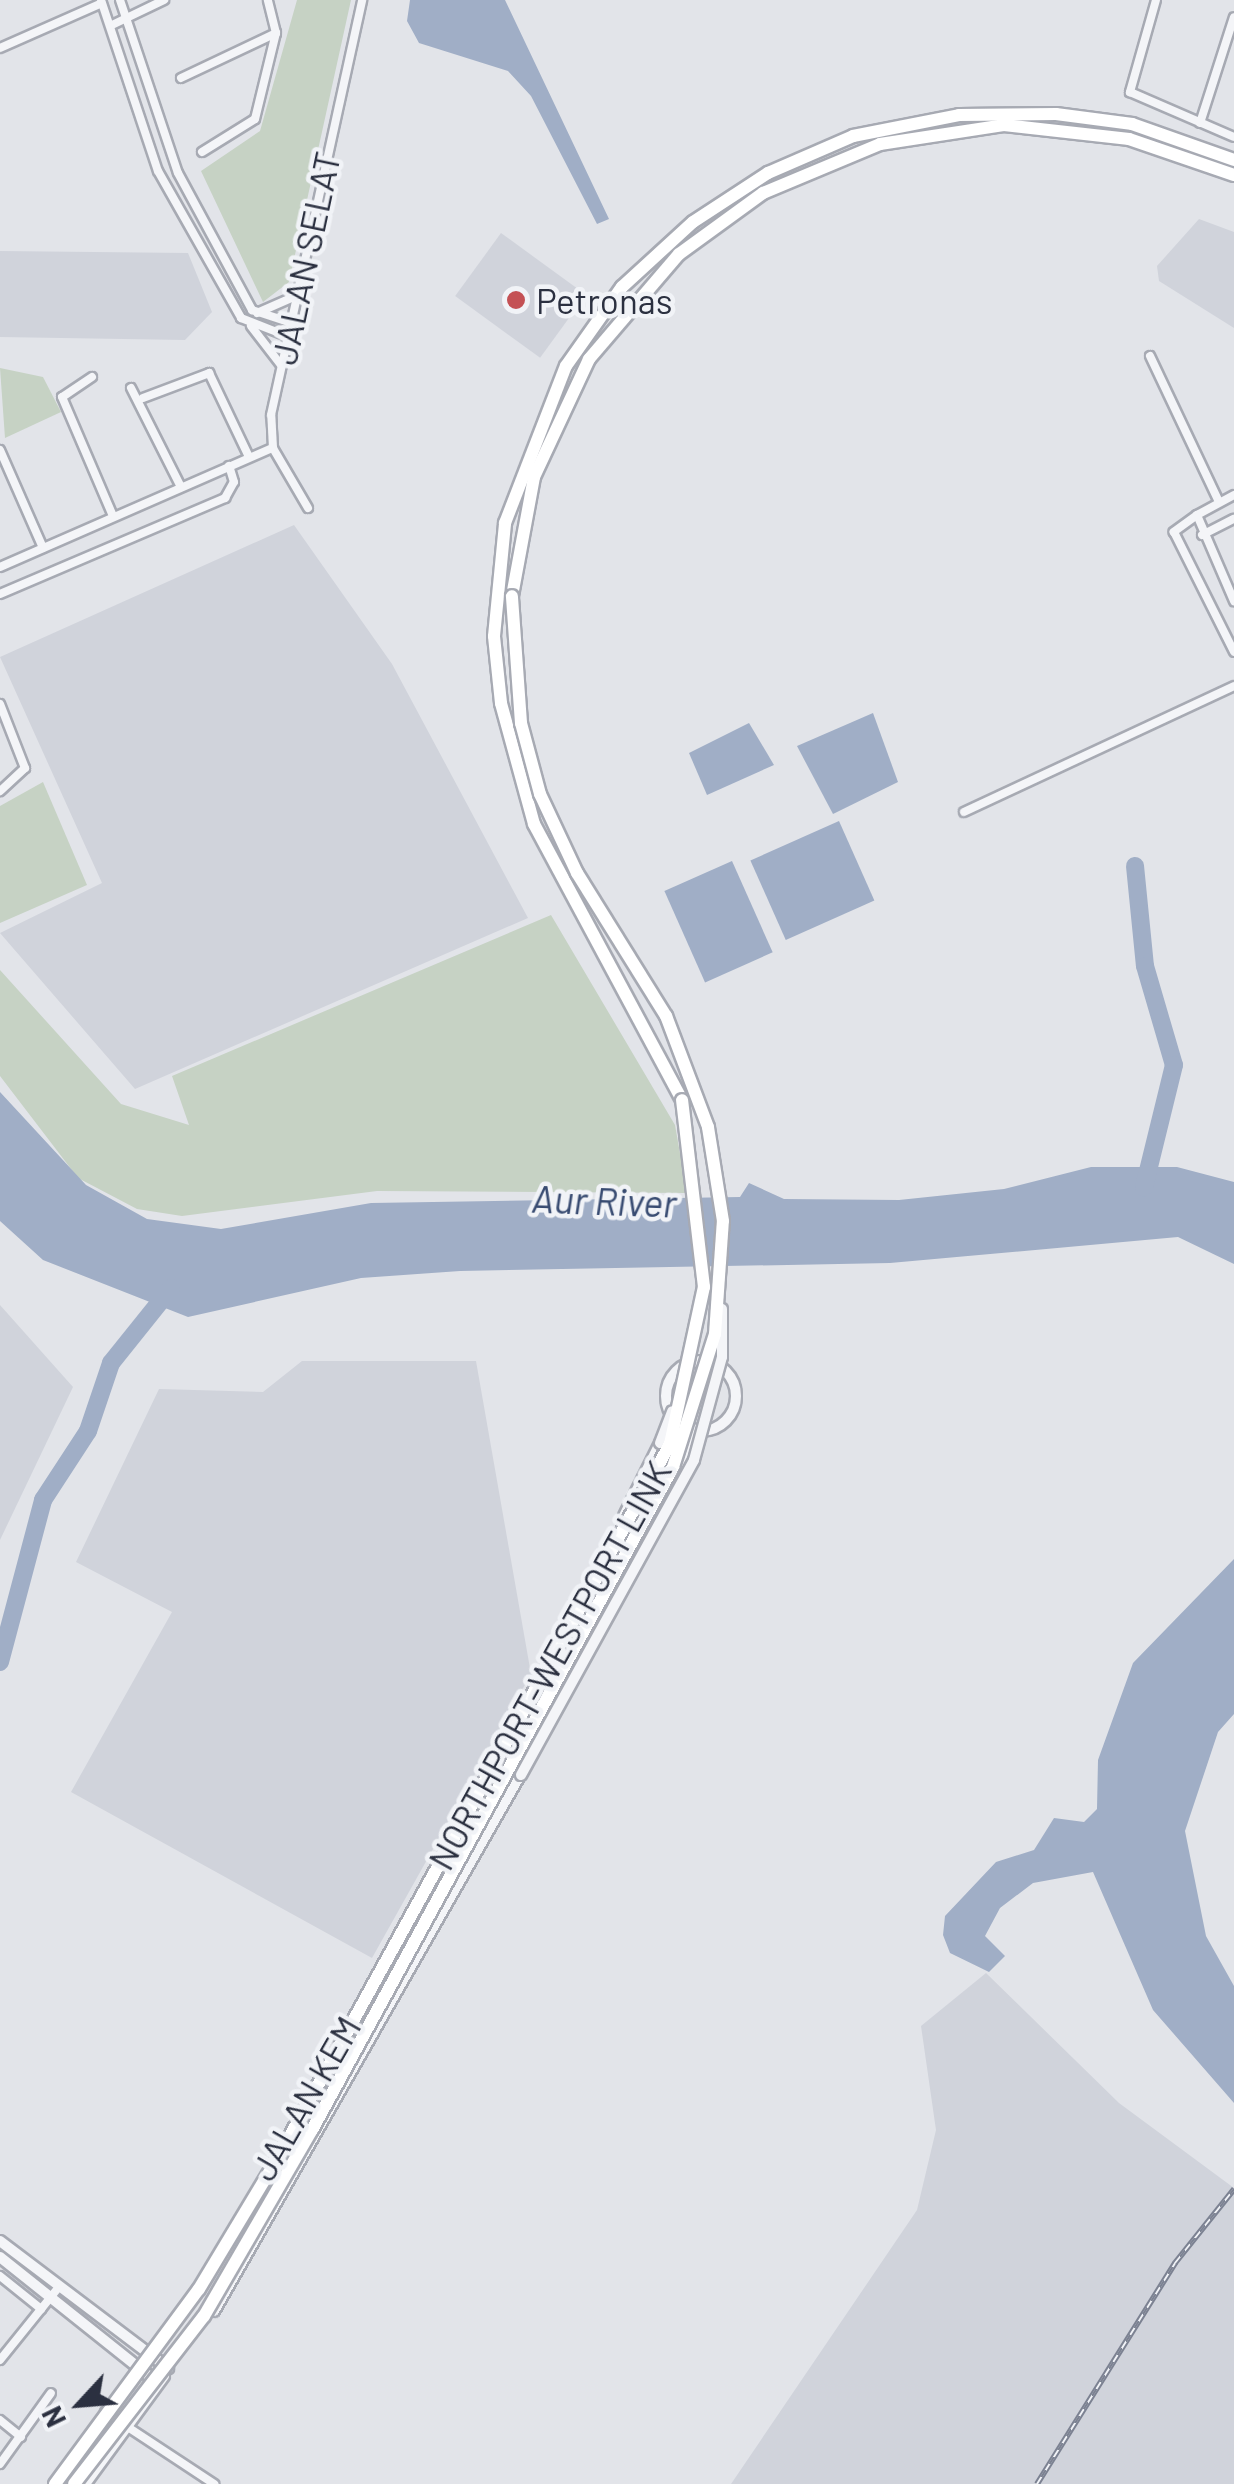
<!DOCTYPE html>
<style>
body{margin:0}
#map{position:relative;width:1234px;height:2484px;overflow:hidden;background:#e2e4e9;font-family:Barlow,sans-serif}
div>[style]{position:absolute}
.built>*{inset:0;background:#d0d3db;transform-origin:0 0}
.green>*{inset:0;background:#c6d2c4}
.water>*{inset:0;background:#a0aec6;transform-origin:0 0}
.river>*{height:18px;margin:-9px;padding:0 9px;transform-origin:9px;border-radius:9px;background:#a0aec6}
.roads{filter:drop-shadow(2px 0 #a7aab3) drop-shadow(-2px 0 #a7aab3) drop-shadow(0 2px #a7aab3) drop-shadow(0 -2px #a7aab3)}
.minor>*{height:8px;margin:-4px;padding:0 4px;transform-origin:4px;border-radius:4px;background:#f4f5f8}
.tertiary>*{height:10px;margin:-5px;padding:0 5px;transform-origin:5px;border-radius:5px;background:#f4f5f8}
.tertiary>.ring{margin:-5px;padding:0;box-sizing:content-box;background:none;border:10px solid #f4f5f8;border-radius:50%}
.primary>*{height:12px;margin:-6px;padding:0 6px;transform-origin:6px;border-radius:6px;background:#fff}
.rail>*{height:6px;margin-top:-3px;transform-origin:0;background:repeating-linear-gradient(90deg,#f1f3f7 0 8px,#7c8292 0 16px);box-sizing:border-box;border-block:2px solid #7c8292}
.bridges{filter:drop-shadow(2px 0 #a7aab3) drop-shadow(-2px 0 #a7aab3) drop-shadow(0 2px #a7aab3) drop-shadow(0 -2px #a7aab3)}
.tertiary-bridge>*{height:10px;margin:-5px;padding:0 5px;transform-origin:5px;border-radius:5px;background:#f4f5f8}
.primary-bridge>*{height:12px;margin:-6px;padding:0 6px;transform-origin:6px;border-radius:6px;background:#fff}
.dots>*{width:28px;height:28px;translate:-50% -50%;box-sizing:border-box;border:5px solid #f1f3f7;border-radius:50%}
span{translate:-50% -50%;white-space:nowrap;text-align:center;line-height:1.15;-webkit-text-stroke:9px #f1f3f7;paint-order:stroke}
.street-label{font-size:35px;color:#2b3040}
.poi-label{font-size:35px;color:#2b3040}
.left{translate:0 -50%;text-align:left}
.water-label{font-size:38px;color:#384b71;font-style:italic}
.north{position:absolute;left:30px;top:2354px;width:100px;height:100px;-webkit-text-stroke:8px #f1f3f7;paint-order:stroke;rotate:244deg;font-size:28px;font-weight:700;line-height:40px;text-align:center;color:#2b3040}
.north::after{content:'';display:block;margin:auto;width:35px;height:45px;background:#2b3040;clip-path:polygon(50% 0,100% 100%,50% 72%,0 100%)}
</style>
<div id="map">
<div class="built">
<div style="clip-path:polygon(1199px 219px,1234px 232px,1234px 328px,1159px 281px,1157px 266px)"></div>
<div style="left:501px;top:233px;width:105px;height:78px;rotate:36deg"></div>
<div style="clip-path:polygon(0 251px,188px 253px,212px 312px,185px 340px,0 337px)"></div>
<div style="clip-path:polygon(294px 525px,392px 664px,528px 918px,135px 1089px,0 933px,102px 883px,0 657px)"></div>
<div style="clip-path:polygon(0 1305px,73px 1387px,0 1540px)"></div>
<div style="clip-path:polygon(302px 1361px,476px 1361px,531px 1674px,372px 1958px,71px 1792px,172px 1612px,76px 1562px,159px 1389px,263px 1392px)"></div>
<div style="clip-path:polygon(986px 1973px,1119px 2103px,1234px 2188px,1234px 2484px,731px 2484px,917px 2210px,936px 2130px,921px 2026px)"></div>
</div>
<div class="green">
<div style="clip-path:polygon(297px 0,351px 0,289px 282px,263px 302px,201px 171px,260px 131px)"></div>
<div style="clip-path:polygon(0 368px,43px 377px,61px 412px,5px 438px)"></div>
<div style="clip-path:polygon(43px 782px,87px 885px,0 923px,0 806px)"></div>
<div style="clip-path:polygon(551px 915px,675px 1125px,687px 1193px,377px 1191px,182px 1216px,137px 1209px,78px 1178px,0 1076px,0 970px,121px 1104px,189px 1125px,172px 1076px)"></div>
</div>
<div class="water">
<div style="clip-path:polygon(410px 0,505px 0,609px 219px,597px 224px,531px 96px,508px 71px,419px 43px,407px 21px)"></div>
<div style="clip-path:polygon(873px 713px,898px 782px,833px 814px,797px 746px)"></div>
<div style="clip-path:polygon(749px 723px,774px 765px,707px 795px,689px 753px)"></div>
<div style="left:839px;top:821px;width:87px;height:97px;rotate:66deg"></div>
<div style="left:732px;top:861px;width:100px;height:74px;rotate:66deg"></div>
<div style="clip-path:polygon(0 1092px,86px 1185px,147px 1219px,221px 1229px,371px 1203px,740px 1197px,749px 1183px,784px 1199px,899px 1200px,1004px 1189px,1091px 1167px,1177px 1167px,1234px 1182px,1234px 1264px,1178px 1237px,890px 1263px,460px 1271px,361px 1278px,188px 1317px,43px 1260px,0 1221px)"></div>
<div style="clip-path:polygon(1234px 1559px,1234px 1714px,1218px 1732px,1185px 1831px,1206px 1936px,1234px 1986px,1234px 2103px,1153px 2010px,1093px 1872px,1033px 1883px,1000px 1908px,985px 1936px,1005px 1956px,989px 1972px,950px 1953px,943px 1935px,945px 1916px,996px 1862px,1034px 1850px,1054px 1818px,1084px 1822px,1097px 1809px,1098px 1760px,1133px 1663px)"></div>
</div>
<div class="river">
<div style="left:1135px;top:866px;width:100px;rotate:84.3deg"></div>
<div style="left:1145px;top:966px;width:103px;rotate:73.7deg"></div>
<div style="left:1174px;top:1065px;width:126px;rotate:103.8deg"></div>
<div style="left:0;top:1662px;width:168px;rotate:-75.1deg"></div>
<div style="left:43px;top:1500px;width:82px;rotate:-56.9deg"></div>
<div style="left:88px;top:1431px;width:72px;rotate:-71.3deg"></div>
<div style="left:111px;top:1363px;width:96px;rotate:-51.3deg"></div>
</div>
<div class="roads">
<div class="minor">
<div style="left:101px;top:0;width:180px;rotate:71.6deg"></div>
<div style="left:158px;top:171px;width:169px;rotate:60.5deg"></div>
<div style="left:241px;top:318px;width:49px;rotate:21.4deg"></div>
<div style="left:120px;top:0;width:182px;rotate:71.5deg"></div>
<div style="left:178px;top:173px;width:156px;rotate:61.6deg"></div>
<div style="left:252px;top:310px;width:40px;rotate:18deg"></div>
<div style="left:1156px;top:0;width:96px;rotate:105.8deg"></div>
<div style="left:1130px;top:92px;width:113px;rotate:23.4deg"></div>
<div style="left:112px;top:25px;width:58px;rotate:-25.7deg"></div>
<div style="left:0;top:48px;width:111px;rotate:-23.8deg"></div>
<div style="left:181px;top:78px;width:105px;rotate:-25.3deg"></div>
<div style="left:1200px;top:123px;width:111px;rotate:-72.2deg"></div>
<div style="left:202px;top:152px;width:62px;rotate:-31.9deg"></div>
<div style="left:255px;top:119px;width:89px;rotate:-76.3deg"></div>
<div style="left:276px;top:33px;width:34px;rotate:-104deg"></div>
<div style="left:257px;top:313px;width:43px;rotate:-23.6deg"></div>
<div style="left:251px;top:326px;width:49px;rotate:52.4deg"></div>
<div style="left:1150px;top:356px;width:161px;rotate:64.7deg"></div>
<div style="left:92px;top:377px;width:36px;rotate:146deg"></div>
<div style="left:62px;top:397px;width:129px;rotate:66.8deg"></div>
<div style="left:131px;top:388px;width:111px;rotate:63.2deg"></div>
<div style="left:143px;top:398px;width:71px;rotate:-20.7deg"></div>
<div style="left:209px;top:373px;width:93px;rotate:64.5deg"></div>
<div style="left:0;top:450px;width:107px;rotate:66.3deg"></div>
<div style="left:1234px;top:495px;width:42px;rotate:151.6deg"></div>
<div style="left:1197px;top:515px;width:94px;rotate:66.7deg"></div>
<div style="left:308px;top:508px;width:69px;rotate:-120.3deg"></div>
<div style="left:273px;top:448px;width:33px;rotate:-93deg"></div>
<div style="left:271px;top:415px;width:425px;rotate:-77.6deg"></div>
<div style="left:1197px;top:515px;width:29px;rotate:144deg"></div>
<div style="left:1174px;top:532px;width:134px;rotate:63.4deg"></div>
<div style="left:1202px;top:535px;width:36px;rotate:-27deg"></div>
<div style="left:0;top:567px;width:298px;rotate:-23.6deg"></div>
<div style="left:0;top:594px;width:245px;rotate:-23.1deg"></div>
<div style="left:225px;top:498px;width:18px;rotate:-61deg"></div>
<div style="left:234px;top:482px;width:17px;rotate:-107deg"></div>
<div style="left:0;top:704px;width:69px;rotate:68.7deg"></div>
<div style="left:25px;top:768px;width:34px;rotate:137deg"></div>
<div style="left:964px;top:812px;width:298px;rotate:-25deg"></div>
<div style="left:0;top:2276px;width:53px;rotate:38.8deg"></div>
<div style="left:0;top:2360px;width:94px;rotate:-51.1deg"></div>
<div style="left:105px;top:2412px;width:131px;rotate:33.4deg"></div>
<div style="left:0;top:2420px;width:27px;rotate:39deg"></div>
<div style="left:0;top:2464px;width:87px;rotate:-54.3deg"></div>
</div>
<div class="tertiary">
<div class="ring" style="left:666px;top:1361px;width:60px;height:60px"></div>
<div style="left:624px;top:1516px;width:81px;rotate:-63.7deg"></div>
<div style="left:542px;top:1727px;width:335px;rotate:-62.6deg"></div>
<div style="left:0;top:2241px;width:211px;rotate:37.1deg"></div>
<div style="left:0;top:2257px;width:202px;rotate:38.6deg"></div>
<div style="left:214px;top:2311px;width:623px;rotate:-60.27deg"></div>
<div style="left:85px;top:2484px;width:134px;rotate:-53.8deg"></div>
</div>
<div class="primary">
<div style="left:512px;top:596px;width:121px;rotate:-79.5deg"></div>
<div style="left:534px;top:477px;width:130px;rotate:-65deg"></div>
<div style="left:589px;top:359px;width:138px;rotate:-49.4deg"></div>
<div style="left:679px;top:254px;width:104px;rotate:-36deg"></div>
<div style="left:763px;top:193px;width:127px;rotate:-22.7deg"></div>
<div style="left:880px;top:144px;width:125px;rotate:-8.7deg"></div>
<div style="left:1004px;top:125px;width:126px;rotate:6.4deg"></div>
<div style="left:1129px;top:139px;width:111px;rotate:18.9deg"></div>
<div style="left:682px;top:1100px;width:313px;rotate:-118.2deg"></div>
<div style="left:534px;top:824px;width:125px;rotate:-105.3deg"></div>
<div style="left:501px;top:703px;width:67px;rotate:-96deg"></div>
<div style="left:494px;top:636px;width:114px;rotate:-84.4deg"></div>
<div style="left:505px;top:523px;width:168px;rotate:-68.8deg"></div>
<div style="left:566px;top:366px;width:97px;rotate:-54.7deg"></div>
<div style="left:622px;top:287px;width:96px;rotate:-42.5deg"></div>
<div style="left:693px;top:222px;width:90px;rotate:-33.2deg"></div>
<div style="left:768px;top:173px;width:93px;rotate:-23.5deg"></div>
<div style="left:853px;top:136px;width:108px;rotate:-11.2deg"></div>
<div style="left:959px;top:115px;width:97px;rotate:-0.6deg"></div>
<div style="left:1056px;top:114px;width:77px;rotate:7.5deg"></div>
<div style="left:1132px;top:124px;width:108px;rotate:19.4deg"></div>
</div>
</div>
<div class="rail">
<div style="left:1037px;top:2484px;width:261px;rotate:-58deg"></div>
<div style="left:1175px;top:2263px;width:95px;rotate:-51.4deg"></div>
</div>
<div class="bridges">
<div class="tertiary-bridge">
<div style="left:660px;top:1443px;width:34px;rotate:-69deg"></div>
<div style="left:521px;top:1775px;width:359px;rotate:-61.2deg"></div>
<div style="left:694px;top:1460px;width:107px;rotate:-74.8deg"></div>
<div style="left:722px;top:1357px;width:48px;rotate:-90deg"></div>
</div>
<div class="primary-bridge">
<div style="left:55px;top:2484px;width:242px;rotate:-53.6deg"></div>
<div style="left:199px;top:2289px;width:155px;rotate:-59deg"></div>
<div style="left:279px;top:2156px;width:812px;rotate:-61.23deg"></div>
<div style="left:670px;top:1444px;width:161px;rotate:-77.8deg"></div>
<div style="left:704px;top:1287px;width:188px;rotate:-96.7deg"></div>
<div style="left:74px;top:2484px;width:212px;rotate:-52.3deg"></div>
<div style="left:204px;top:2316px;width:215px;rotate:-59.9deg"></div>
<div style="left:312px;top:2130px;width:755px;rotate:-61.43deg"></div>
<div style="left:673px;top:1467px;width:139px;rotate:-72.5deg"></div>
<div style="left:715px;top:1334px;width:113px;rotate:-86deg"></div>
<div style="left:723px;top:1221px;width:95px;rotate:-99.1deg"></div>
<div style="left:708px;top:1127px;width:119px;rotate:-110.7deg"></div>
<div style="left:666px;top:1016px;width:168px;rotate:-121.9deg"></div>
<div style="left:577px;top:873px;width:87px;rotate:-115.1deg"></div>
<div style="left:540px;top:794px;width:73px;rotate:-105deg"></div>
<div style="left:521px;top:723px;width:127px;rotate:-94.1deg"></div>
</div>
</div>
<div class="dots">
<div style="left:516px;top:300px;background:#c45155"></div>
</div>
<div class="street-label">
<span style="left:305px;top:258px;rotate:-78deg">JALAN SELAT</span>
<span style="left:549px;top:1665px;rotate:-61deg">NORTHPORT-WESTPORT LINK</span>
<span style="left:305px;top:2098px;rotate:-60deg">JALAN KEM</span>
</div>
<div class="poi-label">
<span class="left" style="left:536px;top:300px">Petronas</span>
</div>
<div class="water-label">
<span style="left:604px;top:1201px;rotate:2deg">Aur River</span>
</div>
<div class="north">N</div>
</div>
